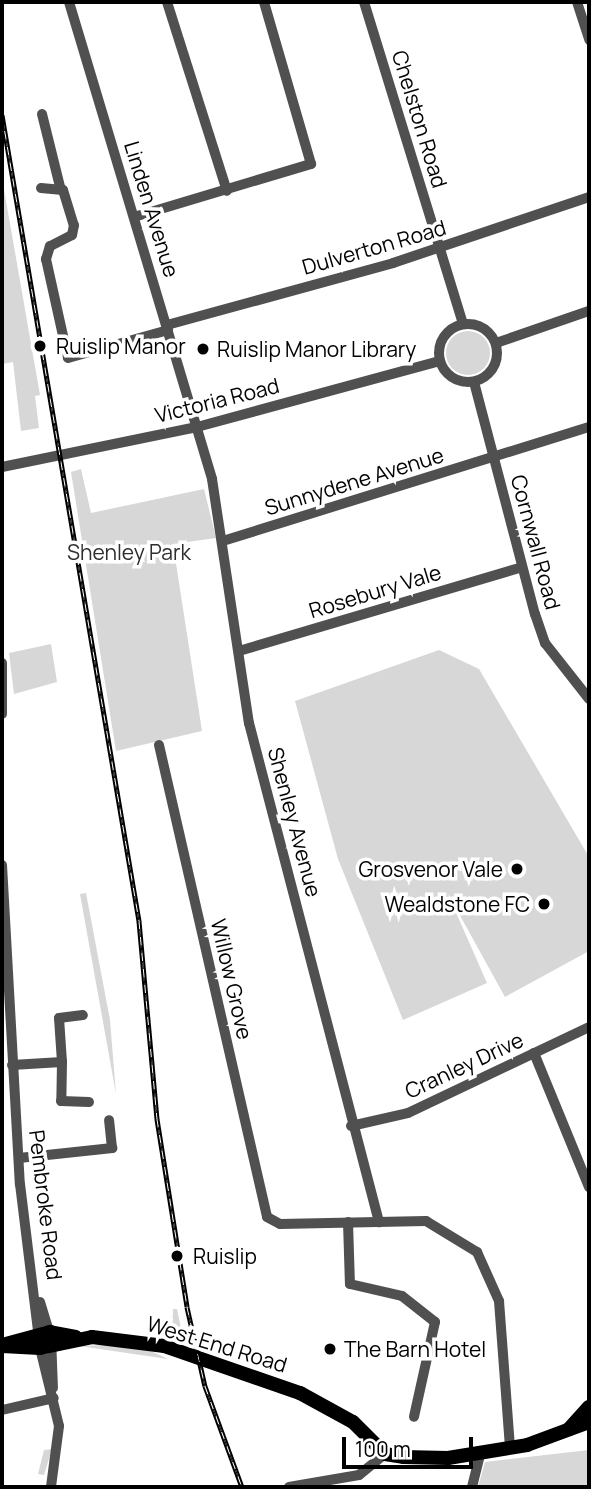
<!DOCTYPE html>
<style>
body{margin:0}
#map{position:relative;width:591px;height:1489px;overflow:hidden;background:#fff;font-family:Manrope,sans-serif}
div>[style]{position:absolute}
.green>*{inset:0;background:#d7d7d7}
.round{border-radius:50%}
.minor>*{height:10px;margin:-5px;padding:0 5px;transform-origin:5px;border-radius:5px;background:#505050}
.minor>.ring{margin:-5px;padding:0;box-sizing:content-box;background:none;border:10px solid #505050;border-radius:50%}
.major>*{height:14px;margin:-7px;padding:0 7px;transform-origin:7px;border-radius:7px;background:#000}
.rail>*{height:5px;margin-top:-2.5px;transform-origin:0;background:repeating-linear-gradient(90deg,#fff 0 8px,#000 0 16px);box-sizing:border-box;border-block:2px solid #000}
.dots>*{width:19px;height:19px;translate:-50% -50%;box-sizing:border-box;border:4px solid #fff;border-radius:50%}
span{translate:-50% -50%;white-space:nowrap;text-align:center;line-height:1.15;-webkit-text-stroke:7px #fff;paint-order:stroke}
.street-label{font-size:21px;color:#000}
.poi-label{font-size:21px;color:#000}
.left{translate:0 -50%;text-align:left}
.right{translate:-100% -50%;text-align:right}
.park-label{font-size:21px;color:#2e2e2e}
.frame{position:absolute;inset:0;border:4px solid #000;pointer-events:none}
.scale{position:absolute;left:342px;top:1437px;width:131px;height:32px;box-sizing:border-box;border:4px solid #000;border-top:0;padding-left:9px;font-size:21px;line-height:24px;white-space:nowrap;color:#000;-webkit-text-stroke:5px #fff;paint-order:stroke}
</style>
<div id="map">
<div class="green">
<div style="clip-path:polygon(2px 178px,40px 395px,35px 396px,39px 428px,21px 431px,13px 362px,2px 364px)"></div>
<div class="round" style="left:446px;top:331px;width:44px;height:44px"></div>
<div style="clip-path:polygon(81px 469px,91px 513px,204px 489px,216px 538px,173px 544px,202px 731px,116px 751px,71px 472px)"></div>
<div style="clip-path:polygon(51px 644px,57px 682px,14px 694px,9px 653px)"></div>
<div style="clip-path:polygon(439px 650px,479px 669px,589px 857px,589px 951px,505px 997px,447px 892px,487px 983px,403px 1020px,338px 859px,295px 701px)"></div>
<div style="clip-path:polygon(86px 893px,110px 1020px,116px 1094px,80px 894px)"></div>
<div style="clip-path:polygon(173px 1309px,177px 1309px,184px 1343px,172px 1339px)"></div>
<div style="clip-path:polygon(105px 1345px,151px 1351px,168px 1359px,79px 1346px)"></div>
<div style="clip-path:polygon(52px 1449px,44px 1475px,38px 1474px,44px 1450px)"></div>
<div style="clip-path:polygon(589px 1450px,589px 1487px,478px 1487px,485px 1462px)"></div>
</div>
<div class="minor">
<div style="left:69px;top:2px;width:498px;rotate:73.3deg"></div>
<div style="left:212px;top:479px;width:247px;rotate:81.4deg"></div>
<div style="left:249px;top:723px;width:516px;rotate:75.4deg"></div>
<div style="left:167px;top:2px;width:198px;rotate:72.4deg"></div>
<div style="left:364px;top:2px;width:337px;rotate:72.9deg"></div>
<div style="left:577px;top:2px;width:40px;rotate:72deg"></div>
<div style="left:42px;top:114px;width:75px;rotate:76.1deg"></div>
<div style="left:41px;top:188px;width:22px;rotate:5deg"></div>
<div style="left:63px;top:190px;width:37px;rotate:73deg"></div>
<div style="left:74px;top:225px;width:10px;rotate:101deg"></div>
<div style="left:72px;top:235px;width:25px;rotate:153deg"></div>
<div style="left:50px;top:246px;width:14px;rotate:107deg"></div>
<div style="left:46px;top:259px;width:101px;rotate:77.5deg"></div>
<div style="left:68px;top:358px;width:104px;rotate:-15.6deg"></div>
<div style="left:134px;top:217px;width:185px;rotate:-16.7deg"></div>
<div style="left:311px;top:164px;width:169px;rotate:-106.2deg"></div>
<div class="ring" style="left:439px;top:324px;width:48px;height:48px"></div>
<div style="left:167px;top:325px;width:234px;rotate:-15.3deg"></div>
<div style="left:393px;top:263px;width:207px;rotate:-18.6deg"></div>
<div style="left:496px;top:343px;width:98px;rotate:-19deg"></div>
<div style="left:474px;top:382px;width:240px;rotate:75.3deg"></div>
<div style="left:535px;top:614px;width:31px;rotate:71deg"></div>
<div style="left:545px;top:643px;width:71px;rotate:51.8deg"></div>
<div style="left:2px;top:467px;width:199px;rotate:-11.6deg"></div>
<div style="left:197px;top:427px;width:252px;rotate:-15.2deg"></div>
<div style="left:226px;top:540px;width:380px;rotate:-17.3deg"></div>
<div style="left:239px;top:651px;width:295px;rotate:-16.5deg"></div>
<div style="left:2px;top:663px;width:51px;rotate:90deg"></div>
<div style="left:159px;top:745px;width:484px;rotate:77.1deg"></div>
<div style="left:267px;top:1217px;width:15px;rotate:28deg"></div>
<div style="left:280px;top:1224px;width:146px;rotate:-1.2deg"></div>
<div style="left:426px;top:1221px;width:60px;rotate:31.3deg"></div>
<div style="left:477px;top:1252px;width:54px;rotate:65.8deg"></div>
<div style="left:499px;top:1301px;width:147px;rotate:85.7deg"></div>
<div style="left:2px;top:865px;width:320px;rotate:86.8deg"></div>
<div style="left:20px;top:1184px;width:165px;rotate:83deg"></div>
<div style="left:40px;top:1348px;width:80px;rotate:76.3deg"></div>
<div style="left:59px;top:1426px;width:62px;rotate:97.5deg"></div>
<div style="left:534px;top:1053px;width:145px;rotate:67.7deg"></div>
<div style="left:62px;top:1062px;width:44px;rotate:-93.9deg"></div>
<div style="left:59px;top:1018px;width:24px;rotate:-7deg"></div>
<div style="left:12px;top:1065px;width:50px;rotate:-3.4deg"></div>
<div style="left:62px;top:1062px;width:39px;rotate:91deg"></div>
<div style="left:61px;top:1101px;width:28px;rotate:2deg"></div>
<div style="left:351px;top:1126px;width:58px;rotate:-12.8deg"></div>
<div style="left:408px;top:1113px;width:200px;rotate:-25.4deg"></div>
<div style="left:19px;top:1158px;width:94px;rotate:-6.1deg"></div>
<div style="left:112px;top:1148px;width:28px;rotate:-96deg"></div>
<div style="left:348px;top:1222px;width:62px;rotate:88.2deg"></div>
<div style="left:350px;top:1284px;width:53px;rotate:13deg"></div>
<div style="left:402px;top:1296px;width:42px;rotate:38.2deg"></div>
<div style="left:435px;top:1322px;width:97px;rotate:102.5deg"></div>
<div style="left:40px;top:1302px;width:37px;rotate:73deg"></div>
<div style="left:51px;top:1337px;width:51px;rotate:87.8deg"></div>
<div style="left:2px;top:1410px;width:53px;rotate:-13deg"></div>
<div style="left:289px;top:1487px;width:71px;rotate:-9.7deg"></div>
<div style="left:359px;top:1475px;width:33px;rotate:-39deg"></div>
<div style="left:472px;top:1487px;width:36px;rotate:-76deg"></div>
</div>
<div class="major">
<div style="left:2px;top:1345px;width:50px;rotate:-15.2deg"></div>
<div style="left:50px;top:1332px;width:26px;rotate:11deg"></div>
<div style="left:2px;top:1346px;width:38px;rotate:3deg"></div>
<div style="left:40px;top:1348px;width:53px;rotate:-11.9deg"></div>
<div style="left:92px;top:1337px;width:73px;rotate:7.1deg"></div>
<div style="left:164px;top:1346px;width:144px;rotate:19.1deg"></div>
<div style="left:300px;top:1393px;width:60px;rotate:28.7deg"></div>
<div style="left:353px;top:1422px;width:45px;rotate:45deg"></div>
<div style="left:385px;top:1454px;width:18px;rotate:9deg"></div>
<div style="left:403px;top:1457px;width:45px;rotate:1.3deg"></div>
<div style="left:448px;top:1458px;width:80px;rotate:-9.3deg"></div>
<div style="left:527px;top:1445px;width:66px;rotate:-20.4deg"></div>
<div style="left:569px;top:1429px;width:30px;rotate:-48deg"></div>
</div>
<div class="rail">
<div style="left:2px;top:115px;width:818px;rotate:80.35deg"></div>
<div style="left:139px;top:921px;width:199px;rotate:84.8deg"></div>
<div style="left:157px;top:1119px;width:190px;rotate:80.9deg"></div>
<div style="left:187px;top:1307px;width:81px;rotate:77.2deg"></div>
<div style="left:205px;top:1386px;width:108px;rotate:69.9deg"></div>
</div>
<div class="dots">
<div style="left:40px;top:346px;background:#000"></div>
<div style="left:203px;top:349px;background:#000"></div>
<div style="left:517px;top:869px;background:#000"></div>
<div style="left:544px;top:904px;background:#000"></div>
<div style="left:177px;top:1256px;background:#000"></div>
<div style="left:330px;top:1349px;background:#000"></div>
</div>
<div class="street-label">
<span style="left:420px;top:119px;rotate:73deg">Chelston Road</span>
<span style="left:152px;top:209px;rotate:73deg">Linden Avenue</span>
<span style="left:374px;top:247px;rotate:-16deg">Dulverton Road</span>
<span style="left:217px;top:400px;rotate:-14deg">Victoria Road</span>
<span style="left:354px;top:481px;rotate:-17deg">Sunnydene Avenue</span>
<span style="left:536px;top:542px;rotate:75deg">Cornwall Road</span>
<span style="left:375px;top:591px;rotate:-17deg">Rosebury Vale</span>
<span style="left:295px;top:822px;rotate:75deg">Shenley Avenue</span>
<span style="left:232px;top:979px;rotate:77deg">Willow Grove</span>
<span style="left:464px;top:1065px;rotate:-25deg">Cranley Drive</span>
<span style="left:46px;top:1205px;rotate:83deg">Pembroke Road</span>
<span style="left:217px;top:1344px;rotate:17deg">West End Road</span>
</div>
<div class="poi-label">
<span class="left" style="left:56px;top:346px">Ruislip Manor</span>
<span class="left" style="left:217px;top:349px">Ruislip Manor Library</span>
<span class="right" style="left:503px;top:869px">Grosvenor Vale</span>
<span class="right" style="left:530px;top:904px">Wealdstone FC</span>
<span class="left" style="left:193px;top:1256px">Ruislip</span>
<span class="left" style="left:344px;top:1349px">The Barn Hotel</span>
</div>
<div class="park-label">
<span style="left:129px;top:552px">Shenley Park</span>
</div>
<div class="frame"></div>
<div class="scale">100 m</div>
</div>
